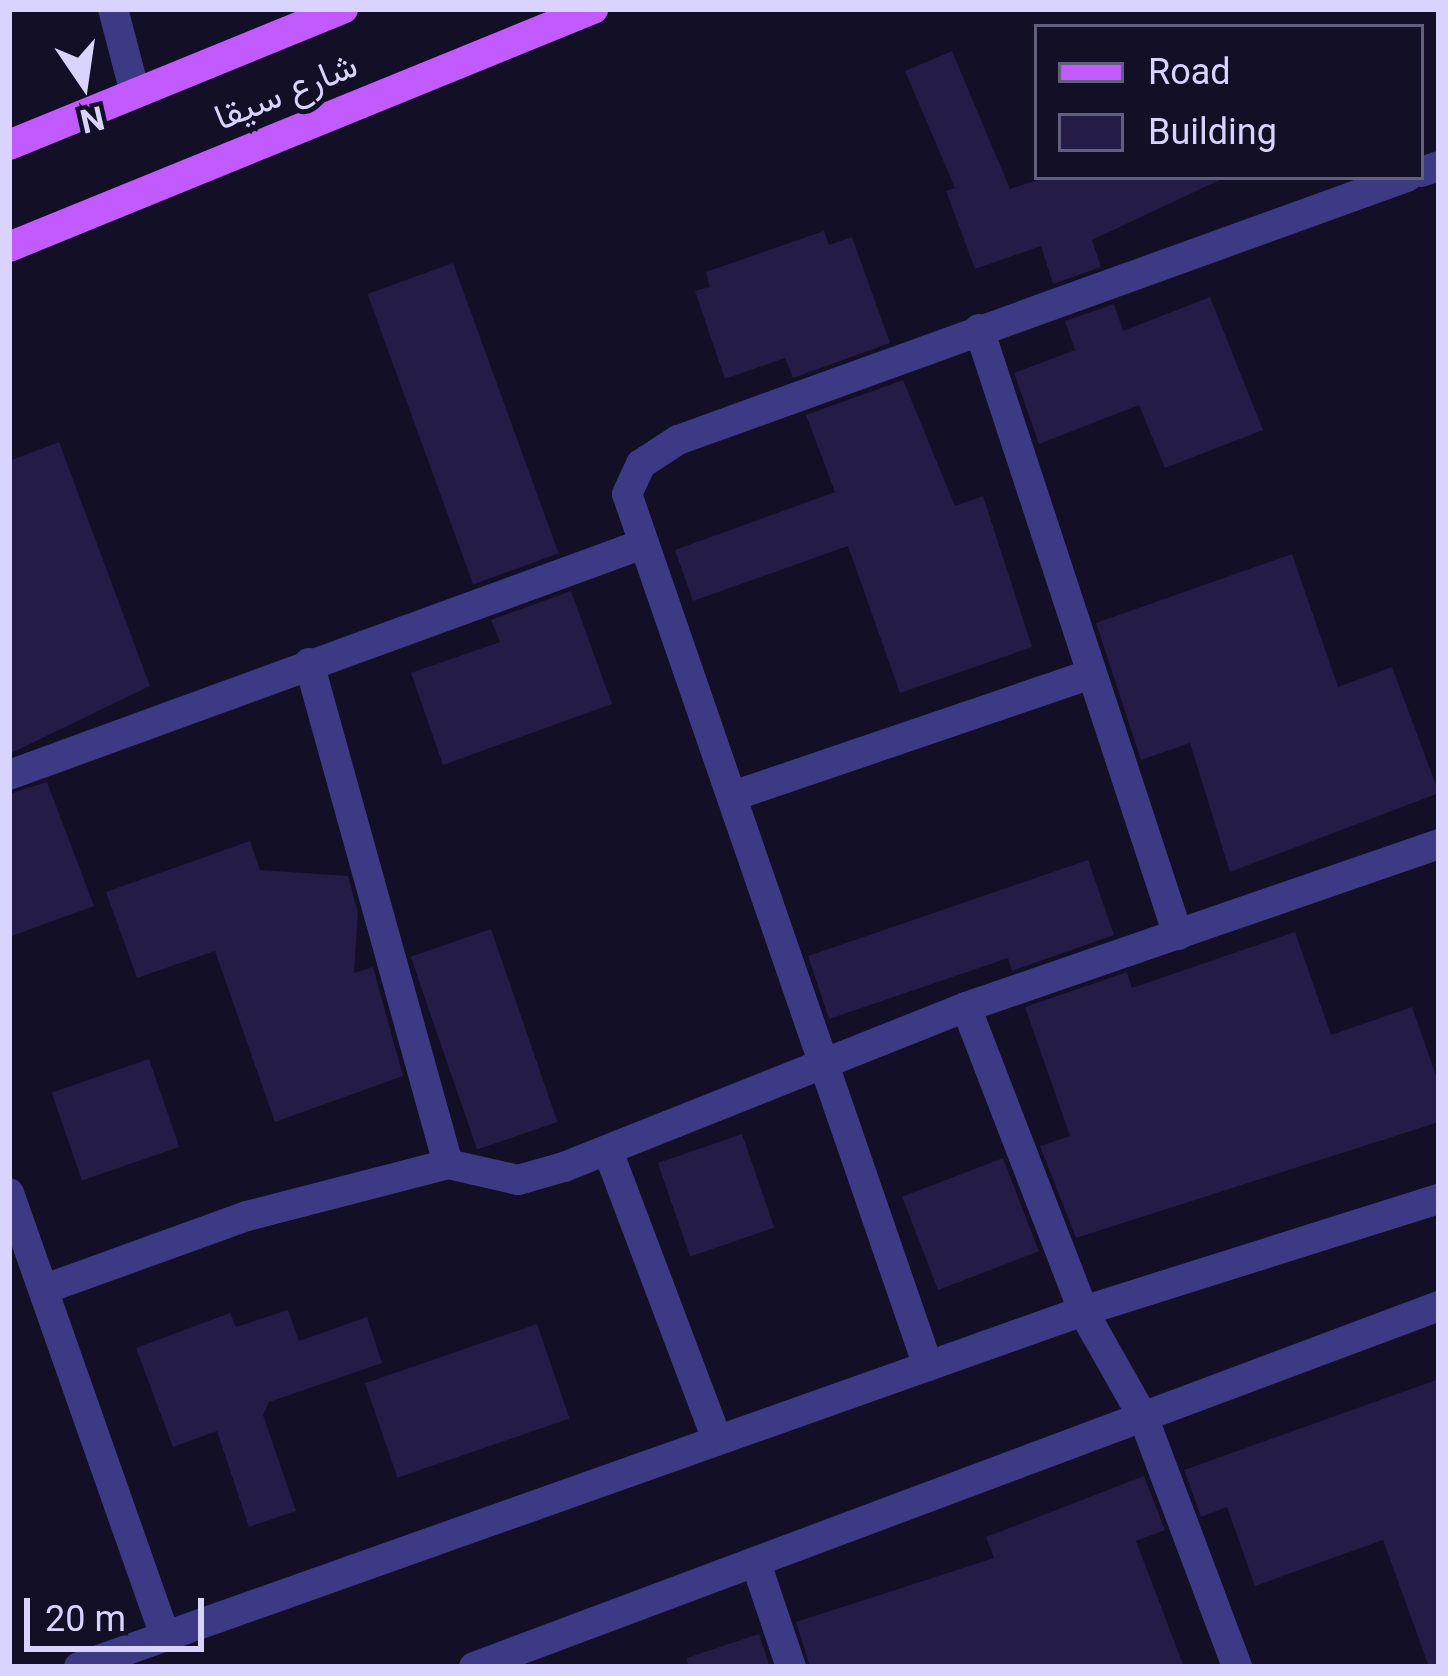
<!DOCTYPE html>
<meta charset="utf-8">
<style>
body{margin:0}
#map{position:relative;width:1448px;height:1676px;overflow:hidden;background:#130f26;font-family:Roboto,Vazirmatn,sans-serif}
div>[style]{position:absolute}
.building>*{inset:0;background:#241b47;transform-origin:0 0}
.lane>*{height:30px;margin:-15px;padding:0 15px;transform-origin:15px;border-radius:15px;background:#3d3a85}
.street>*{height:30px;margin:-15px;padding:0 15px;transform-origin:15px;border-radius:15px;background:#3d3a85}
.primary>*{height:30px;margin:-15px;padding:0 15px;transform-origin:15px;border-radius:15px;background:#c25bff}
span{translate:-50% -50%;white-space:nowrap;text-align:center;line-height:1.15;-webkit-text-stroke:10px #130f26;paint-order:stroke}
.street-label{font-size:36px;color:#d9d4ff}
.frame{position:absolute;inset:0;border:12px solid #d9d4ff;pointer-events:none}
.legend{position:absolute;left:1034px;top:24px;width:390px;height:156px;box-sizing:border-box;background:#130f26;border:3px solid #625e7d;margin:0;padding:15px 21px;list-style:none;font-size:36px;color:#d9d4ff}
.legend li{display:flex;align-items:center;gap:24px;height:60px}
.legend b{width:60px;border:3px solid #625e7d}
.north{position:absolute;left:24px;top:24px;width:120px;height:120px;-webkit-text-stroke:9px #130f26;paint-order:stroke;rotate:167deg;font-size:33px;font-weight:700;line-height:48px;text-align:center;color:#d9d4ff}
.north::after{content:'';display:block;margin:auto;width:42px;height:54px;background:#d9d4ff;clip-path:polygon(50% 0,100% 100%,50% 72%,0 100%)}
.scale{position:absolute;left:24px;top:1598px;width:180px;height:54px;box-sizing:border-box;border:6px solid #d9d4ff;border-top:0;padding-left:15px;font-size:36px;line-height:42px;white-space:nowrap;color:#d9d4ff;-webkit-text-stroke:9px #130f26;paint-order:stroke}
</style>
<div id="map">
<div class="building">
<div style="clip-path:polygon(952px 51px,1010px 189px,1046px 177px,1226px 177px,1092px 240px,1101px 267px,1053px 284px,1041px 246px,975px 269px,946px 191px,955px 188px,905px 71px)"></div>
<div style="clip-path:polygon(824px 231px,829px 245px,852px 237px,890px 343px,793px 378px,785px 358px,725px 379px,695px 291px,710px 287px,706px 272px)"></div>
<div style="left:453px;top:263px;width:309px;height:91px;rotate:70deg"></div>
<div style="clip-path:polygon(1210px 297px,1263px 430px,1165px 468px,1139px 405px,1039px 444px,1014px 373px,1075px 350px,1065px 321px,1114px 304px,1123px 331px)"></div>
<div style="clip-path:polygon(903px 380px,955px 506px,983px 496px,1032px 647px,900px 693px,848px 546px,693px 601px,675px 550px,835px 492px,806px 415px)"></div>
<div style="clip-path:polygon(59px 442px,150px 686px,9px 754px,9px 461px)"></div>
<div style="clip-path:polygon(1292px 554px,1338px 687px,1392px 667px,1439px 793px,1230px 872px,1190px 743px,1141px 760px,1096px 623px)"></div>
<div style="clip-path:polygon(571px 591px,612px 704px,443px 765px,411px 673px,500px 642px,491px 620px)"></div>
<div style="clip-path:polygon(47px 782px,94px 906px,9px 937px,9px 794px)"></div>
<div style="clip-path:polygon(250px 841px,260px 870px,348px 876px,358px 912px,354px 973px,373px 967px,403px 1076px,275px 1122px,215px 951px,137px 978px,106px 892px)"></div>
<div style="clip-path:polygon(1088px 860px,1114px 935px,1012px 971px,1008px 958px,829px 1019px,808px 956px)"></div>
<div style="left:491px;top:929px;width:204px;height:85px;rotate:71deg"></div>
<div style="clip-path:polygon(1295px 932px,1331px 1035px,1412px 1007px,1439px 1084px,1439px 1122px,1076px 1238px,1040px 1146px,1070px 1136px,1025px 1007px,1127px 972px,1132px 988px)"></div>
<div style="left:149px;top:1059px;width:93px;height:103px;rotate:71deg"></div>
<div style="left:742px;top:1134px;width:99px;height:89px;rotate:71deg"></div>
<div style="left:1003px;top:1158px;width:100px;height:108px;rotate:69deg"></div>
<div style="clip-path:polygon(288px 1310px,299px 1341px,367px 1317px,382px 1363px,269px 1402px,263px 1415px,296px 1511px,249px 1527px,217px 1431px,173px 1447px,136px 1348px,230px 1313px,236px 1327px)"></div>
<div style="left:537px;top:1324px;width:100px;height:182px;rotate:71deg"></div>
<div style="clip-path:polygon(1439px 1379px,1439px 1667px,1429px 1667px,1383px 1540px,1255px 1586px,1227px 1507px,1201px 1517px,1184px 1470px)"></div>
<div style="clip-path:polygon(1144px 1476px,1165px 1530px,1136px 1541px,1184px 1667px,810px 1667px,796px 1622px,994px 1558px,986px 1537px)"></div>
<div style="clip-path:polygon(759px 1634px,770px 1667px,688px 1667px,687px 1658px)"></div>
</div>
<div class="lane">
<div style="left:113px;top:9px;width:87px;rotate:75.3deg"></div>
</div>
<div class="street">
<div style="left:1421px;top:172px;width:19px;rotate:-18deg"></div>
<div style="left:979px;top:329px;width:638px;rotate:71.82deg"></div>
<div style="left:309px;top:663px;width:520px;rotate:74.49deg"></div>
<div style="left:9px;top:775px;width:675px;rotate:-20.02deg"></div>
<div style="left:733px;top:796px;width:375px;rotate:-18.8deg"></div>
<div style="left:966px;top:1007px;width:326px;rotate:68.9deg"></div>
<div style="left:1083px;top:1311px;width:124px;rotate:60.5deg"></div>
<div style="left:1144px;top:1419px;width:265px;rotate:69.4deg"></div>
<div style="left:608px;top:1151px;width:308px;rotate:69.3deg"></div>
<div style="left:9px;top:1193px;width:469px;rotate:70.6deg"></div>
<div style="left:45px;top:1289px;width:215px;rotate:-19.9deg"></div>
<div style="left:247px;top:1216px;width:208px;rotate:-14.5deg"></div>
<div style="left:448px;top:1164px;width:72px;rotate:12.9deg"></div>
<div style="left:518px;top:1180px;width:48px;rotate:-15.8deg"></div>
<div style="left:564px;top:1167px;width:433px;rotate:-21.7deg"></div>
<div style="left:966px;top:1007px;width:500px;rotate:-19.01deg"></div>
<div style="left:928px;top:1366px;width:922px;rotate:-109.04deg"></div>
<div style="left:627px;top:494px;width:33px;rotate:-65deg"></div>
<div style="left:641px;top:464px;width:44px;rotate:-33deg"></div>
<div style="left:678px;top:440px;width:775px;rotate:-19.84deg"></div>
<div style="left:757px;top:1566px;width:107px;rotate:71.4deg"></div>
<div style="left:79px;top:1667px;width:1065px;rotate:-19.52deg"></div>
<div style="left:1083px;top:1311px;width:373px;rotate:-17.5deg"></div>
<div style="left:474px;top:1667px;width:1030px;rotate:-20.51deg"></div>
</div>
<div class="primary">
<div style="left:9px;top:145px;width:361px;rotate:-22.2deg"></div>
<div style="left:9px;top:247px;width:631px;rotate:-22.17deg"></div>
</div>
<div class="street-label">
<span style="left:286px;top:92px;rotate:-22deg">شارع سيقا</span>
</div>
<div class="frame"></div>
<ul class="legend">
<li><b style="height:15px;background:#c25bff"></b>Road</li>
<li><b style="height:33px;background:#241b47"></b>Building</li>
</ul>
<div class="north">N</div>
<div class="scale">20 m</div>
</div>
